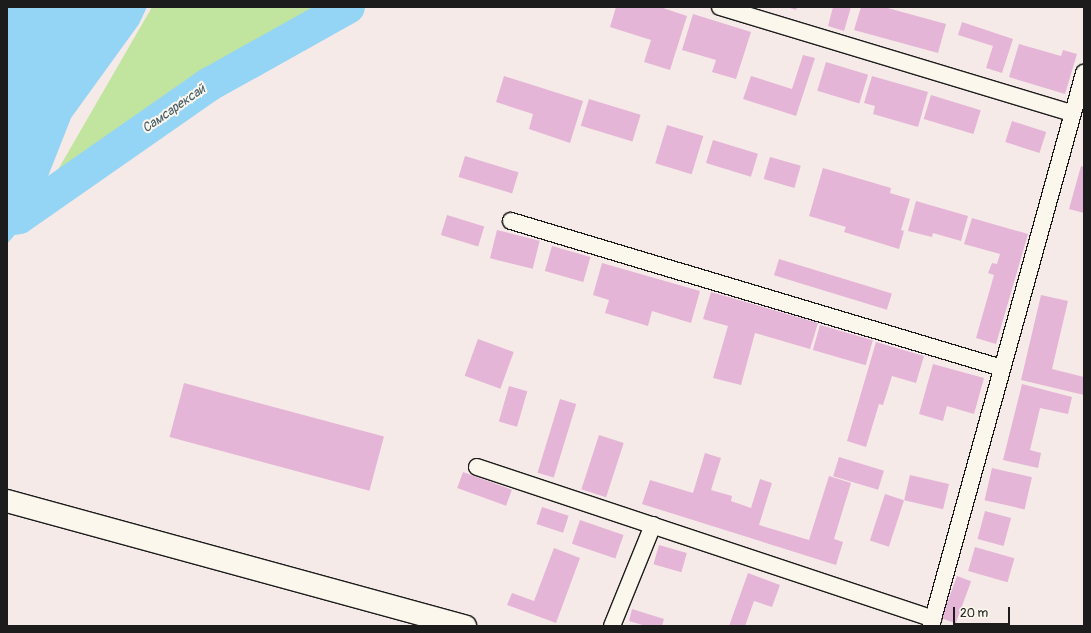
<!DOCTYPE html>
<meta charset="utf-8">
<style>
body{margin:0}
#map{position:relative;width:1091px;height:633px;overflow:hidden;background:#f6eae8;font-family:Pangolin,sans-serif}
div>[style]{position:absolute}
.green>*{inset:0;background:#c1e59f}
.water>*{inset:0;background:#94d4f5}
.river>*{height:34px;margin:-17px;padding:0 17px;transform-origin:17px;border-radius:17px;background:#94d4f5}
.building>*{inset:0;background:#e4b5d6;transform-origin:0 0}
.roads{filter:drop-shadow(1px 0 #1c1c1c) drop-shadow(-1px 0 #1c1c1c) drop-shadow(0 1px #1c1c1c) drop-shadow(0 -1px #1c1c1c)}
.minor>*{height:16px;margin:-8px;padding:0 8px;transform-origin:8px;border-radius:8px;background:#fbf7ec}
.secondary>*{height:22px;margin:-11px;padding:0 11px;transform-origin:11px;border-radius:11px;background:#fbf7ec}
span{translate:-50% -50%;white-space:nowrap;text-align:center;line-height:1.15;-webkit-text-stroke:4px #fbf7ec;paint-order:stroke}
.water-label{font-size:13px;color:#465c68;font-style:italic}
.frame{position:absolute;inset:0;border:8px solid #1c1c1c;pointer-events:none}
.scale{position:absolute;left:953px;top:607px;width:57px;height:18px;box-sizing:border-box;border:2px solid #1c1c1c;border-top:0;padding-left:5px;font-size:12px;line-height:14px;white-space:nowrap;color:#1c1c1c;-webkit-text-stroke:3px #fbf7ec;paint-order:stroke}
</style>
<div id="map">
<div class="green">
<div style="clip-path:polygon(152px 7px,326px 7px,254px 49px,52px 180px)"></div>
</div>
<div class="water">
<div style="clip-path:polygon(7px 7px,147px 7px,139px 24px,71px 118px,34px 212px,7px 244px)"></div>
</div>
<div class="river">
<div style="left:7px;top:219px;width:12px;rotate:-9deg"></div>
<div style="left:19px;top:217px;width:233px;rotate:-34.9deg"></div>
<div style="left:210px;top:84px;width:158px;rotate:-29.2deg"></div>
</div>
<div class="building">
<div style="clip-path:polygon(616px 7px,660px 7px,687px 16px,670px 70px,644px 62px,651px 40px,610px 27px)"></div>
<div style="clip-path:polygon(787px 7px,797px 7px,796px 10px)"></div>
<div style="clip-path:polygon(833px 7px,851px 7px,844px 31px,828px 26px)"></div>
<div style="clip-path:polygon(861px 7px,884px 7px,946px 24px,938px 53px,854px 30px)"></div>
<div style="clip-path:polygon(693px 14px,751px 32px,736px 79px,712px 72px,716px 60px,682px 50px)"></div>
<div style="clip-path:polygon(962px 22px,1013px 39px,1002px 73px,986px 68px,993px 46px,958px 35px)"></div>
<div style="clip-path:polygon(1019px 44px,1061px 56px,1063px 50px,1077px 54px,1065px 94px,1009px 77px)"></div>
<div style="clip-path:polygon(803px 55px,815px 58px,796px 116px,743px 99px,751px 76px,792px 89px)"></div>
<div style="left:826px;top:62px;width:44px;height:30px;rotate:17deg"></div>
<div style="clip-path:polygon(504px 76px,583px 101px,570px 143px,529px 129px,533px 114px,496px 102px)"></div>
<div style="clip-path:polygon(872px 76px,928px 92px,918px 127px,873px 114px,875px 106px,864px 103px)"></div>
<div style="left:931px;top:95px;width:52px;height:25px;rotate:17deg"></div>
<div style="left:589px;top:99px;width:54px;height:28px;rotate:17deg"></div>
<div style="left:1012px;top:121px;width:36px;height:22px;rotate:18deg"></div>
<div style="left:667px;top:125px;width:38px;height:40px;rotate:17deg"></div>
<div style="left:713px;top:140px;width:47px;height:24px;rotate:17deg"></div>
<div style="left:465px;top:156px;width:56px;height:22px;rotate:17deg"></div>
<div style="left:770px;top:157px;width:32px;height:23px;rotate:16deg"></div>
<div style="clip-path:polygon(1081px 166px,1084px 167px,1084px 213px,1069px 209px)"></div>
<div style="clip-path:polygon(823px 168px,891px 188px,890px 193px,910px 199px,901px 230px,904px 231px,899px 249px,844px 232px,846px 227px,809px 216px)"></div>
<div style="clip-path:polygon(916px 201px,968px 216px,961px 241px,933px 233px,932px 237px,908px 231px)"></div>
<div style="left:447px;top:215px;width:39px;height:21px;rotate:17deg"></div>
<div style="clip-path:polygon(972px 218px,1028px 234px,996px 344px,976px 338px,994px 275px,988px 273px,992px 263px,997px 264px,1000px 254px,964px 244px)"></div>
<div style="left:497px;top:230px;width:44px;height:29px;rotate:14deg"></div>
<div style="left:552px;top:246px;width:40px;height:26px;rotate:16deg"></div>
<div style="left:779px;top:259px;width:118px;height:17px;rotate:17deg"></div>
<div style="clip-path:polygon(602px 263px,700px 291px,691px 323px,652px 311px,648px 326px,605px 313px,609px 300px,593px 295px)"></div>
<div style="clip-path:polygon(711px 292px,818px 323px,810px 349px,755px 333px,741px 385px,713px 378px,728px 326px,703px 319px)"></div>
<div style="clip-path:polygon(1041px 295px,1068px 301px,1052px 369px,1084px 377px,1084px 395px,1021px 380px)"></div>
<div style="left:820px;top:325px;width:55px;height:26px;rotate:16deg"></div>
<div style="left:478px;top:339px;width:38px;height:39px;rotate:20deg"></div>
<div style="clip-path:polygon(876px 342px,924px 356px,916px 383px,892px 376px,883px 405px,879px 404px,866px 447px,847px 441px)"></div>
<div style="clip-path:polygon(933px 364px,984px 378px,974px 414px,947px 406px,943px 421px,919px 414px)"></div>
<div style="left:184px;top:383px;width:207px;height:56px;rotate:15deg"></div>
<div style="clip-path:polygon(1022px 384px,1072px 397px,1068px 414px,1040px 408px,1030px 450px,1041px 453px,1038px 468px,1003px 460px)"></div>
<div style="left:509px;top:386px;width:19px;height:37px;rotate:16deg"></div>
<div style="left:560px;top:399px;width:17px;height:77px;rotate:17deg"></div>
<div style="left:599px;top:435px;width:26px;height:57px;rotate:18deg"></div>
<div style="clip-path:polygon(705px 453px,721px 458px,711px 490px,732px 496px,731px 501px,751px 508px,760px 479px,772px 483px,759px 525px,809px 540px,829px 476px,851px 483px,834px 539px,843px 542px,836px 565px,642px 504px,650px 480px,693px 493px)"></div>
<div style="left:839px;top:457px;width:47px;height:20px;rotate:17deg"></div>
<div style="left:992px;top:468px;width:41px;height:33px;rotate:13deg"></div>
<div style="left:463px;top:472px;width:52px;height:17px;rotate:20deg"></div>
<div style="left:910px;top:475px;width:40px;height:26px;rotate:13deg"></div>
<div style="left:885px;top:494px;width:20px;height:49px;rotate:18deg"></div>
<div style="left:542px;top:507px;width:28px;height:18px;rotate:18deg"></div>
<div style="left:985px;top:511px;width:27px;height:29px;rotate:15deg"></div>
<div style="left:580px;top:520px;width:46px;height:25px;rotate:19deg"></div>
<div style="left:659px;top:545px;width:29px;height:20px;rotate:16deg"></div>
<div style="left:975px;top:547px;width:41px;height:25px;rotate:16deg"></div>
<div style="clip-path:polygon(554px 548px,580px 558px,556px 623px,507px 605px,512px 593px,534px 601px)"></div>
<div style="clip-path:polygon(748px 573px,780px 585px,772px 607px,754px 601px,745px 626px,729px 626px)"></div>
<div style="left:957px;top:576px;width:15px;height:45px;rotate:20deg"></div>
<div style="clip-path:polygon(632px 609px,664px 619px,662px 626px,646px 626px,629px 621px)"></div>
</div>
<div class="roads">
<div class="minor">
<div style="left:720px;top:7px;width:368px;rotate:16.8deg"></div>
<div style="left:511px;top:221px;width:513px;rotate:16.67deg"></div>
<div style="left:477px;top:467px;width:481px;rotate:18.4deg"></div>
<div style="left:612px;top:626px;width:109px;rotate:-67.9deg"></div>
<div style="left:931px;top:626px;width:574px;rotate:-74.53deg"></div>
</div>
<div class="secondary">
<div style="left:7px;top:501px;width:475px;rotate:15.3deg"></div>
</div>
</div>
<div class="water-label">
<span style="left:174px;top:109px;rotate:-35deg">Самсарексай</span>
</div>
<div class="frame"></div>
<div class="scale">20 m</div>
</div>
